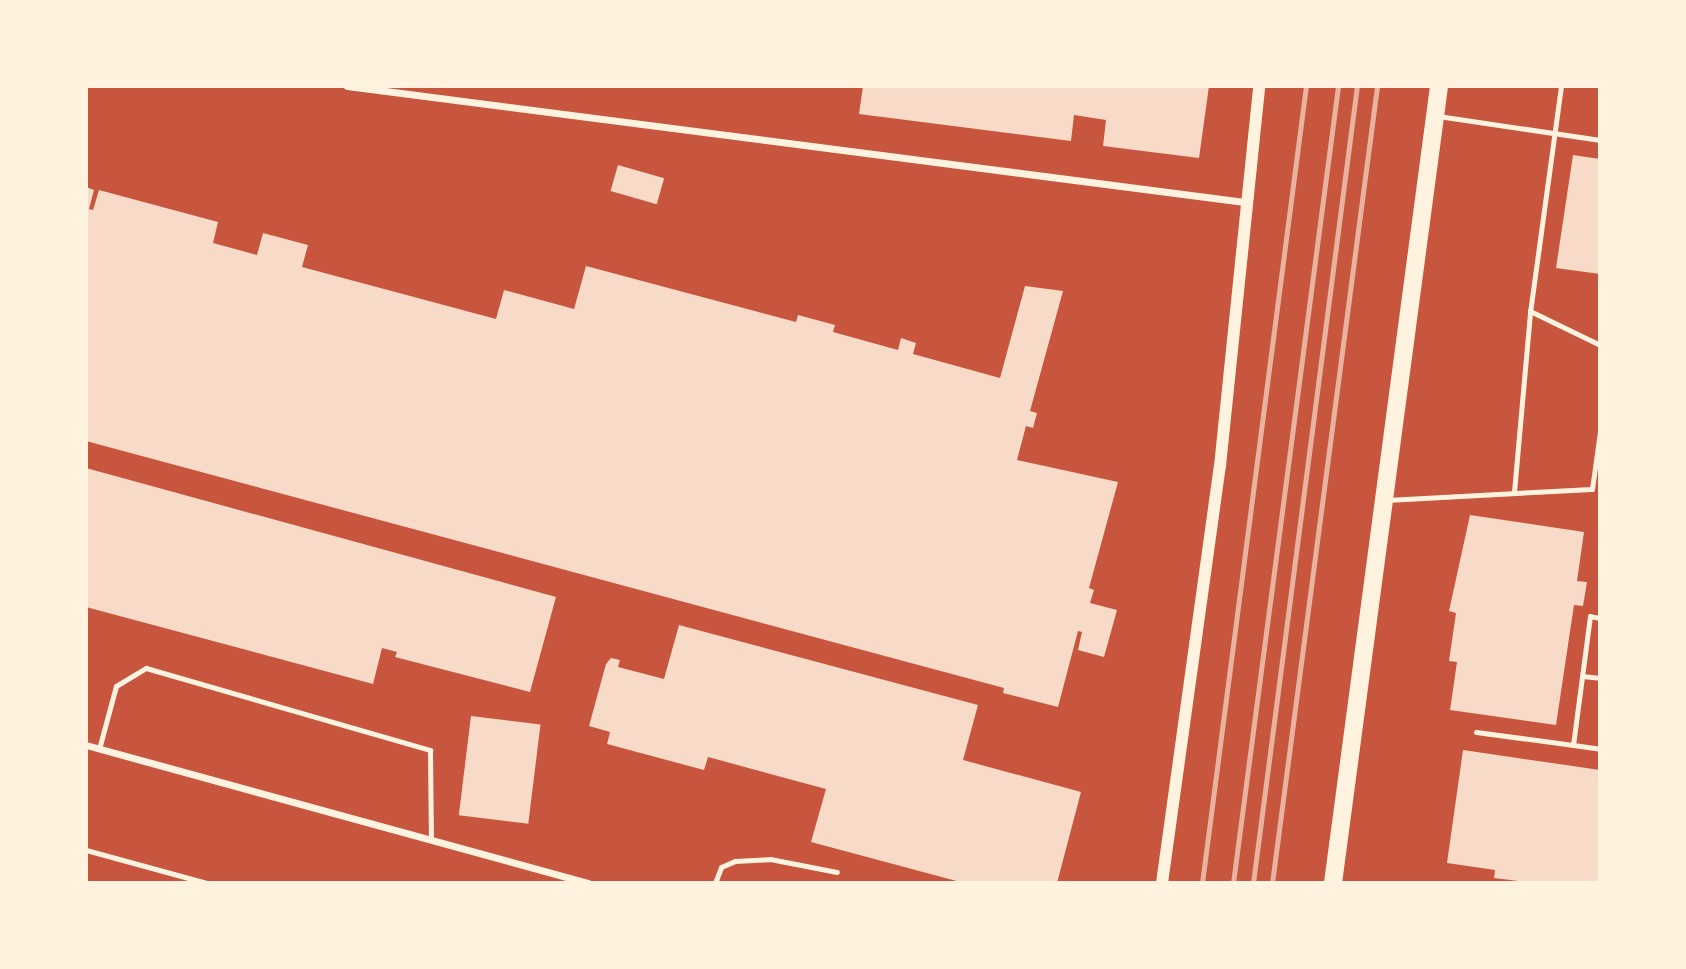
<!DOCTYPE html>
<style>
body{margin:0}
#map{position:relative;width:1686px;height:969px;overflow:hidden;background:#c8553d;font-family:Roboto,sans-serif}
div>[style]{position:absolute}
.building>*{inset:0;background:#f7dbc8;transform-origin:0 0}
.service>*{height:5px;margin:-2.5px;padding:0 2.5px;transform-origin:2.5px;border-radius:2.5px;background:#fff3e0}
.minor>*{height:7px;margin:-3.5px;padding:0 3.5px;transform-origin:3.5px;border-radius:3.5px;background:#fff3e0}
.tertiary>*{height:12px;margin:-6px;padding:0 6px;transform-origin:6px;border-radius:6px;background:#fff3e0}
.primary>*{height:18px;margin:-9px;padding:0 9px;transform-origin:9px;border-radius:9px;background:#fff3e0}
.rail>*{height:5px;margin:-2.5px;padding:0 2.5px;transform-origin:2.5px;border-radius:2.5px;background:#e9b49f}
span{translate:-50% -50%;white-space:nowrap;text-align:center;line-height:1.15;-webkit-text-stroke:5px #fff3e0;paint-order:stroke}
.frame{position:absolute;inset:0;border:88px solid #fff3e0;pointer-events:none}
</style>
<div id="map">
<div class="building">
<div style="clip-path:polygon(863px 86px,1209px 86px,1199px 158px,1103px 146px,1106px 120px,1074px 115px,1071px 141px,859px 114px)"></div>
<div style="clip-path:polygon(1573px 155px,1600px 159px,1600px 274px,1556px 268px)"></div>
<div style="left:618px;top:165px;width:48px;height:27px;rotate:16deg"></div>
<div style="clip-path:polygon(86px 187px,94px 190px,89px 209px,93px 210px,99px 190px,218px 222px,213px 243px,257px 255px,263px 233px,308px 245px,302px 267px,496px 319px,504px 290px,574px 309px,586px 266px,796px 322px,798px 315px,835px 325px,833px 332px,898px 350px,901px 338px,916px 343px,913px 354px,1000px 378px,1025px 286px,1063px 291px,1030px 411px,1037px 413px,1033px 428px,1026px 426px,1017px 460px,1118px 482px,1089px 588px,1094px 590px,1090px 603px,1117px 610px,1104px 657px,1078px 650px,1082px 632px,1078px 631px,1058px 707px,1003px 693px,1004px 688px,86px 441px)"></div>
<div style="clip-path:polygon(86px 468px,556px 597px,530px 692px,395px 657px,397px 652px,382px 648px,373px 684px,86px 607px)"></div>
<div style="clip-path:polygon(1470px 515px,1584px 532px,1577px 581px,1587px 582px,1583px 606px,1574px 605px,1556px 725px,1450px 710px,1457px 662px,1449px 661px,1456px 613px,1449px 611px)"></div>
<div style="clip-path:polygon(679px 625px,978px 705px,963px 760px,1081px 792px,1057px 883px,964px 883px,811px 842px,826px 789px,708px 757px,704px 770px,607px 744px,610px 732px,589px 726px,606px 664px,611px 658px,620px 660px,618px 667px,664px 679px)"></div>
<div style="left:471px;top:716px;width:70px;height:100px;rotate:7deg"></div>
<div style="clip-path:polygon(1463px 750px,1600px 770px,1600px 883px,1535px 883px,1494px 878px,1495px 870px,1447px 863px)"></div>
</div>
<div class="service">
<div style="left:1561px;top:86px;width:227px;rotate:97.8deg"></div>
<div style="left:1530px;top:311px;width:78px;rotate:25.9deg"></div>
<div style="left:1438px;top:116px;width:164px;rotate:8.4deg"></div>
<div style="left:1514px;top:492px;width:182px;rotate:-84.9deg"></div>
<div style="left:1387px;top:500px;width:205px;rotate:-3.1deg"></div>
<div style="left:1592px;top:489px;width:59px;rotate:-82.1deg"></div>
<div style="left:1600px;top:618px;width:10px;rotate:-169deg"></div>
<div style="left:1590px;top:616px;width:130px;rotate:97.5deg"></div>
<div style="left:1573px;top:745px;width:27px;rotate:8deg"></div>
<div style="left:1582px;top:676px;width:18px;rotate:6deg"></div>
<div style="left:1476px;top:732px;width:98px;rotate:7.6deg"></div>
<div style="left:99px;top:749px;width:65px;rotate:-74.9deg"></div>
<div style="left:116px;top:686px;width:35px;rotate:-31deg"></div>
<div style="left:146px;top:668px;width:296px;rotate:16.1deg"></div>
<div style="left:430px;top:750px;width:90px;rotate:89.4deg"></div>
<div style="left:86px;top:850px;width:125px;rotate:15.3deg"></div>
<div style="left:715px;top:883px;width:17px;rotate:-69deg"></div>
<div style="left:721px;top:867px;width:15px;rotate:-23deg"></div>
<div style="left:735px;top:861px;width:35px;rotate:-3deg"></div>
<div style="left:770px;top:859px;width:68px;rotate:11deg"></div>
</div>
<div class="minor">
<div style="left:347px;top:86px;width:905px;rotate:7.36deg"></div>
<div style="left:86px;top:745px;width:521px;rotate:15.37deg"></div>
</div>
<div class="tertiary">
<div style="left:1162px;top:883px;width:421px;rotate:-82.1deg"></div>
<div style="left:1220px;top:466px;width:382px;rotate:-84.1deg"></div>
</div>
<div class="primary">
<div style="left:1333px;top:883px;width:804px;rotate:-82.42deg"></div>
</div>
<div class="rail">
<div style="left:1202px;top:883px;width:804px;rotate:-82.57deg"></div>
<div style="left:1233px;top:883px;width:804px;rotate:-82.49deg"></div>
<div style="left:1253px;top:883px;width:804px;rotate:-82.57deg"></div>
<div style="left:1272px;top:883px;width:804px;rotate:-82.49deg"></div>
</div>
<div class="frame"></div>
</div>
